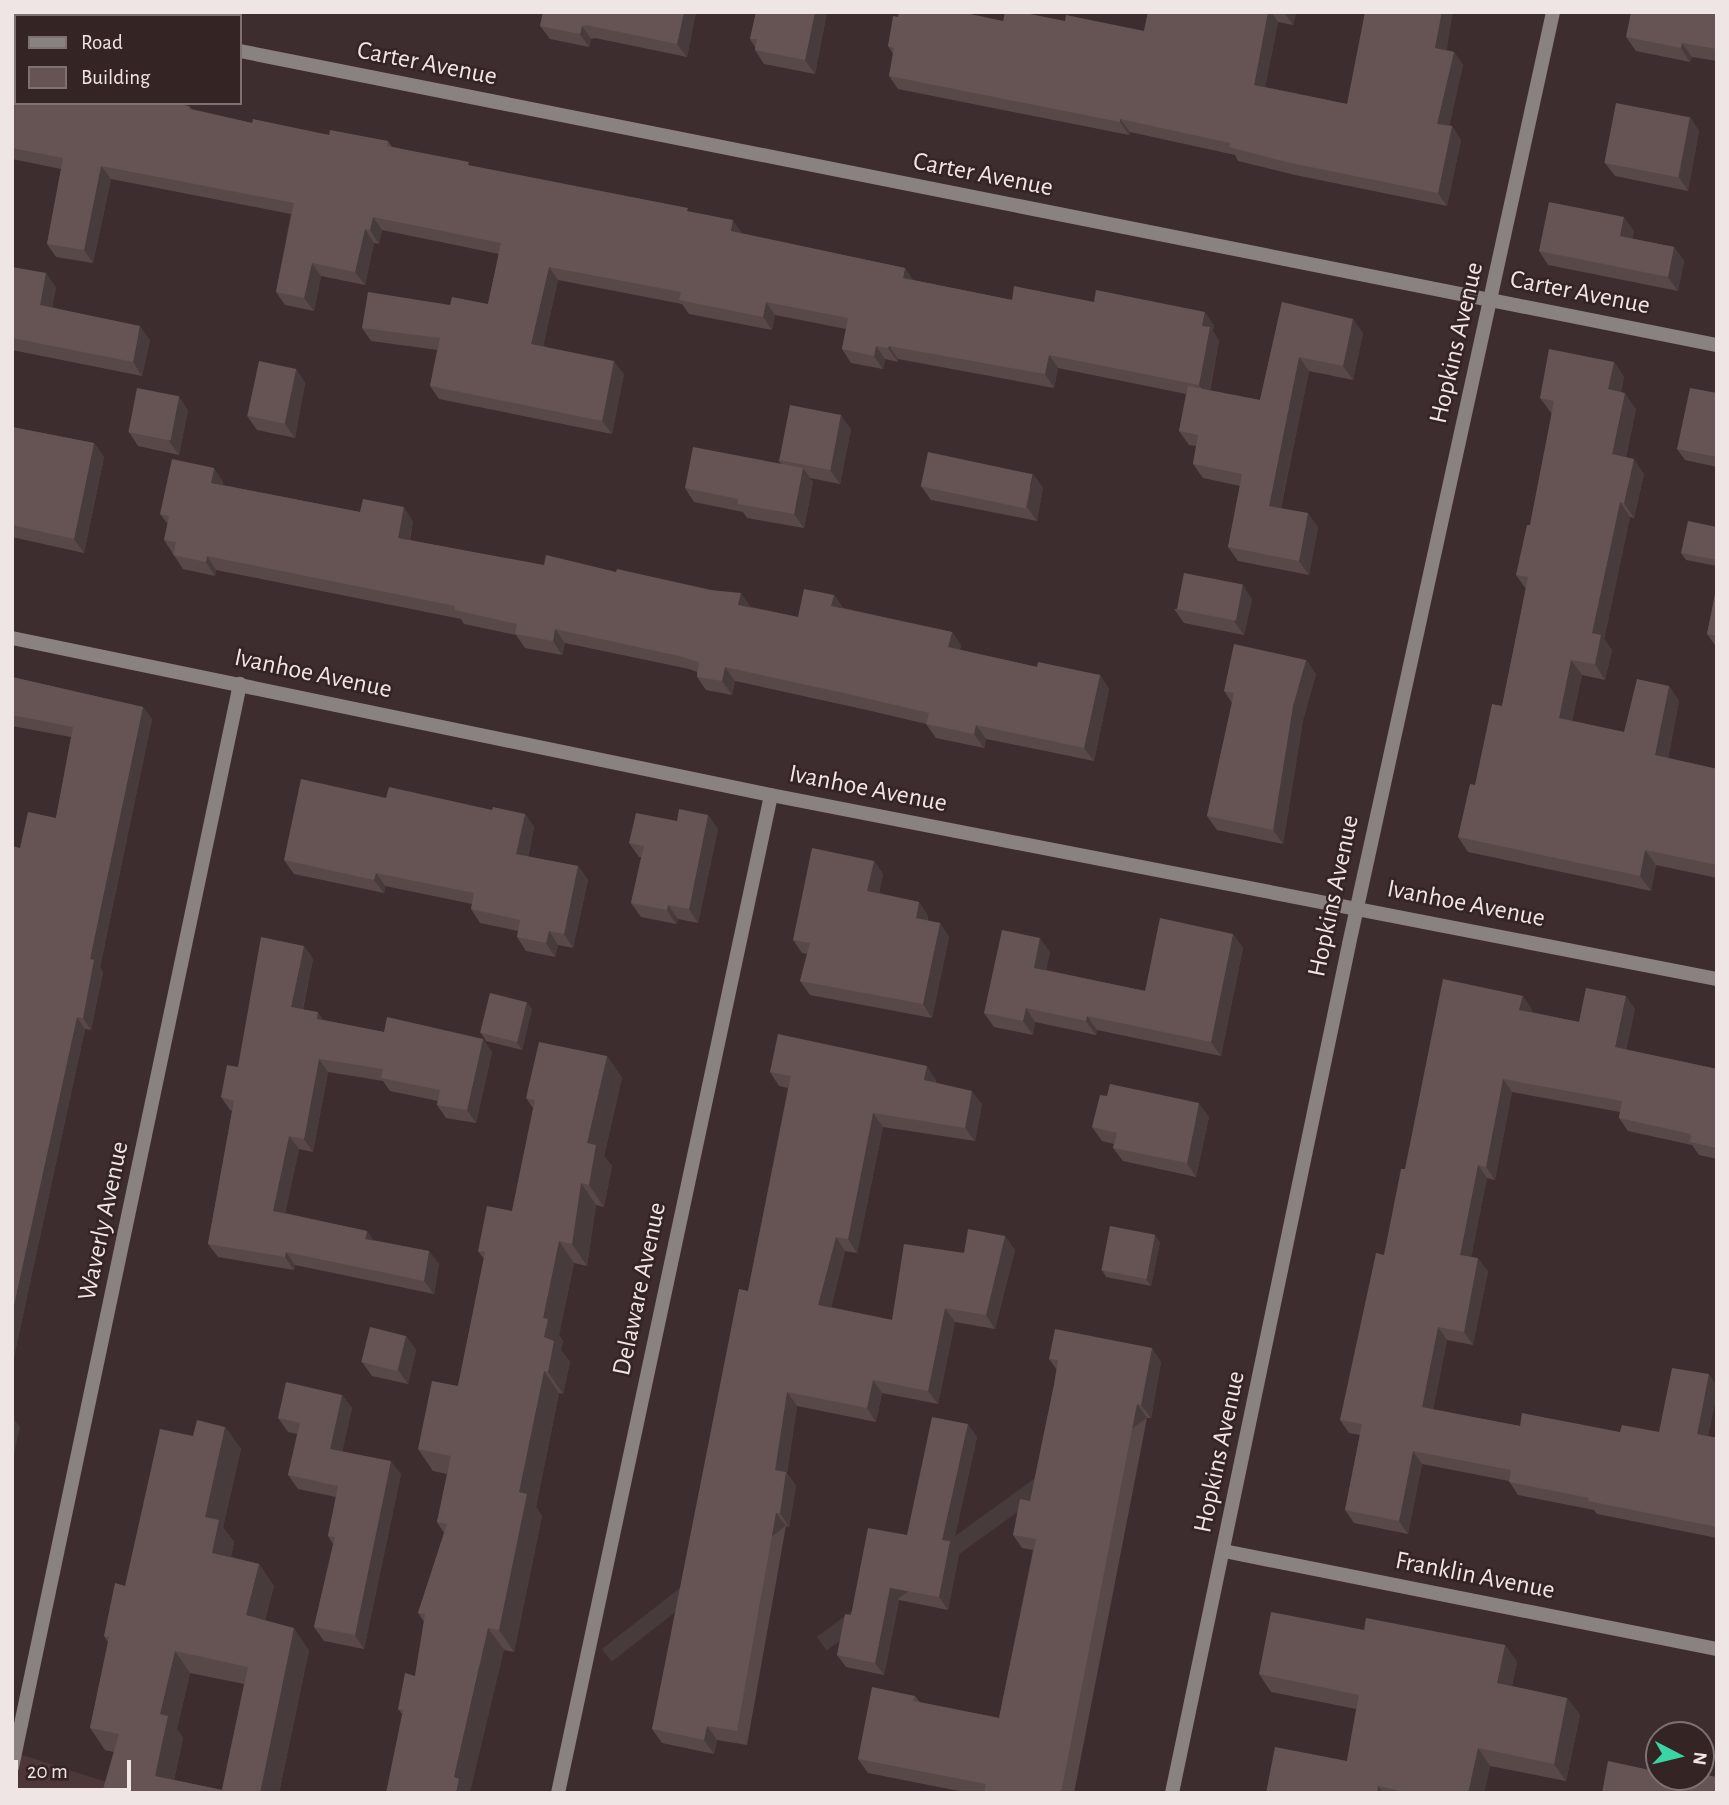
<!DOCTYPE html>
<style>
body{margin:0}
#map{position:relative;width:1729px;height:1805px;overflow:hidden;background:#3e2d2e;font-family:"Alegreya Sans",sans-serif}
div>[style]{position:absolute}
.built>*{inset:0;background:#4e3738}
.minor>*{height:14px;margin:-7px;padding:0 7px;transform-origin:7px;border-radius:7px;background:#8a8181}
.tertiary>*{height:14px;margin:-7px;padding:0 7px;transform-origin:7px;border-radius:7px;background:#8a8181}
.wall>*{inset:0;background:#584848}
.shaded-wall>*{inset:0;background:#473b3b;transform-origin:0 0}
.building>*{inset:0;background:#665454;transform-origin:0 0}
span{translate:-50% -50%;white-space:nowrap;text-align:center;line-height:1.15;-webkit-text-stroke:5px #342424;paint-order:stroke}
.street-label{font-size:26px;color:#f0e5e5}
.frame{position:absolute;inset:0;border:14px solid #f0e5e5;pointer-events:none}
.legend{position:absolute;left:14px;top:14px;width:228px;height:91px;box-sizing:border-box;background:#342424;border:2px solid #7f7171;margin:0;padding:9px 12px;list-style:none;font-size:21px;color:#f0e5e5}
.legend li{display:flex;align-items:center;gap:14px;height:35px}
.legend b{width:35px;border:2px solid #7f7171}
.north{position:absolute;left:1645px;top:1721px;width:70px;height:70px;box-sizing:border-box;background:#342424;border:2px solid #7f7171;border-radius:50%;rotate:97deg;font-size:19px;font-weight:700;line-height:28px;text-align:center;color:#f0e5e5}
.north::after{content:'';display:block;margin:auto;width:24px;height:32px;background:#3bd4a4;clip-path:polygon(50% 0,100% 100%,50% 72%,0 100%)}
.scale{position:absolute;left:14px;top:1760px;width:117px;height:32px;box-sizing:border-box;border:4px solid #f0e5e5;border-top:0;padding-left:9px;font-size:21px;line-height:24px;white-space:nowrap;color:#f0e5e5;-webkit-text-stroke:5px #342424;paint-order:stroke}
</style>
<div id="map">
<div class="built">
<div style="clip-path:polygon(16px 1753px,125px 1788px,146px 1793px,12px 1793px,12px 1767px)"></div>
</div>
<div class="minor">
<div style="left:45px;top:12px;width:17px;rotate:13deg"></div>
<div style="left:240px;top:51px;width:1506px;rotate:11.26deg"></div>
<div style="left:12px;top:638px;width:775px;rotate:11.69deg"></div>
<div style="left:771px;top:795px;width:964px;rotate:11.01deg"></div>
<div style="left:1224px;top:1551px;width:503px;rotate:11.24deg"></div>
<div style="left:12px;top:1767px;width:1107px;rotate:-78.11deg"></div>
<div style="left:558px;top:1793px;width:1020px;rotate:-77.95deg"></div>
</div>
<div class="tertiary">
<div style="left:1172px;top:1793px;width:867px;rotate:-78.22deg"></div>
<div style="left:1349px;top:944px;width:954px;rotate:-77.65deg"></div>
</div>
<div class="wall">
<div style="clip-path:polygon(540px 12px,696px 12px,687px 57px,595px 38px,591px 39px,589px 47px,550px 39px,540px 26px,543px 13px)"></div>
<div style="clip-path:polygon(756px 12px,827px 12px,815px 74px,764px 64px,755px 50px,755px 47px,750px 39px)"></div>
<div style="clip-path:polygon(1148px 12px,1296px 12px,1293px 25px,1278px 22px,1265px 87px,1347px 104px,1447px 50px,1454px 52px,1463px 65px,1449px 126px,1452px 126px,1461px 140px,1447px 206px,1295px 175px,1238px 161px,1235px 155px,1130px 132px,1129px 135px,898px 89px,889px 76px,893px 54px,888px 46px,898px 17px,1003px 21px,1065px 21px,1144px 31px)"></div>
<div style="clip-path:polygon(1717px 12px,1717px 61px,1692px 57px,1690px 62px,1636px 51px,1626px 37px)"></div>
<div style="clip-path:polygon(12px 69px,16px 103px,189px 106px,192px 109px,252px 123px,329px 135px,388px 141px,392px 147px,471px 166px,690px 212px,742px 234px,905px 268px,913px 280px,1012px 300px,1214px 325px,1213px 331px,1219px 341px,1210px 391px,1260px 400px,1282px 302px,1363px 333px,1353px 380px,1309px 371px,1281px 508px,1318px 527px,1309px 575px,1238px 561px,1228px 547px,1240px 486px,1203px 478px,1193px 464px,1196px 446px,1189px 445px,1179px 431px,1186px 394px,1058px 368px,1054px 388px,898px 359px,898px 362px,885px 359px,883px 369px,851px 363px,842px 349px,846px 329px,775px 315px,772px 330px,689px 314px,682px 304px,558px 280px,543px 346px,624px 374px,612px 434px,439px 399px,430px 386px,437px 350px,371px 341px,362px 328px,450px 305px,488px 304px,499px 254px,382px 230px,379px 244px,374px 243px,365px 285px,321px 276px,314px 311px,285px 305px,276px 292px,291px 214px,111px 179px,93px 263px,56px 257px,47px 244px,61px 169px,12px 159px)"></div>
<div style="clip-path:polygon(1690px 117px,1699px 131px,1688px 191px,1615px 176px,1605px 163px)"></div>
<div style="clip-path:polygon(1634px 231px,1632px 239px,1674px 247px,1684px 261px,1678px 291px,1548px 265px,1539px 251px)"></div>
<div style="clip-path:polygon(12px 267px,56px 287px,52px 307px,150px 340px,142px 376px,12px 350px)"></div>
<div style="clip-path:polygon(1614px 362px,1624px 377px,1621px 392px,1636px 409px,1626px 457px,1644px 474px,1634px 518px,1630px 517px,1604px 639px,1612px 650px,1605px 680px,1582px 675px,1572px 721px,1624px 732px,1669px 686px,1679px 701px,1668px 758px,1717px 769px,1717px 878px,1656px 865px,1651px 891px,1468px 852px,1458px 837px,1502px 706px,1526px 589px,1516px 575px,1530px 525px,1552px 414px,1540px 398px)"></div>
<div style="clip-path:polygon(296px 369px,305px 383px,295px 438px,257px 430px,247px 416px)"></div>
<div style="clip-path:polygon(1717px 393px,1717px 467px,1685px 460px,1677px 449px)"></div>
<div style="clip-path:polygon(188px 410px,179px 455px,138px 446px,129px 432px)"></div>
<div style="clip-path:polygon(12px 427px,94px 443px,104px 457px,84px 553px,12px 537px)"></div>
<div style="clip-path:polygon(851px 429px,840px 484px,810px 478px,813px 482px,804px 528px,747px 518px,743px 512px,694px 502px,685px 488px,781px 464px,778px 460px)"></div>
<div style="clip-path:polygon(214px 468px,223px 482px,223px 485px,360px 512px,413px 521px,410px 540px,751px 607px,798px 617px,834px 595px,843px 608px,952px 632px,961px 645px,960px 650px,1037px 667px,1100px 675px,1109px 689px,1094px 761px,986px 739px,984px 748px,936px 738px,926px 724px,867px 710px,735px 681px,732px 695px,706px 690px,697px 677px,697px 672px,689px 669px,565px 643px,562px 655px,525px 648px,516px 635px,464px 624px,461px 619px,216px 570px,215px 576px,183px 569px,164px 540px,168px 524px,160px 514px)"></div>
<div style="clip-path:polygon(921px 486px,1043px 487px,1037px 521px,931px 500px)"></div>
<div style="clip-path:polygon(1717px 527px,1717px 566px,1686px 560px,1681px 553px)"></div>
<div style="clip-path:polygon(1717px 590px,1717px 648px,1707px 634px)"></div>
<div style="clip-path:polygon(1252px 599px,1244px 635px,1184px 623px,1174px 609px)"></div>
<div style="clip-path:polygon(1306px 660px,1316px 674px,1303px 720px,1283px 844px,1217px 830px,1207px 816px,1232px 703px,1224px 691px)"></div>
<div style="clip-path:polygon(12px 677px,143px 707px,152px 719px,100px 967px,103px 972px,91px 1030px,85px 1029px,12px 1366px,20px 848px,56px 818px,71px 737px,12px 726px)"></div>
<div style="clip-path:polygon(386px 798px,525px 814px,534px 827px,528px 857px,578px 866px,588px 880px,573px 948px,558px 945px,555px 957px,526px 951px,517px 937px,518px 931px,480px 923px,471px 909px,472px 904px,385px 886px,384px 893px,294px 874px,284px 860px)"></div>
<div style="clip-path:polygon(708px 815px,718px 829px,698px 923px,678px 919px,676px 924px,641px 917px,631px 903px,641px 857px,639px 857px,629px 843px,677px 821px)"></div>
<div style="clip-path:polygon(874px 861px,883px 874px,879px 893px,919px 902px,928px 916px,928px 921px,940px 923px,949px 937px,932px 1018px,810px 995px,800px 981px,807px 954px,802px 953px,793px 940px)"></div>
<div style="clip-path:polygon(1233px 934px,1243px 948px,1221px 1056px,1097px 1030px,1096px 1035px,1035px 1022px,1033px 1035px,994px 1027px,984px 1013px,1050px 952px,1046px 970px,1145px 991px)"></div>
<div style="clip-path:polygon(304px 946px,313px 959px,303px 1009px,324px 1020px,384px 1032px,483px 1039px,492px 1052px,476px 1123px,446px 1118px,437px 1105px,438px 1101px,390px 1091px,383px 1081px,328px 1072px,313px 1152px,299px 1149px,285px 1213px,367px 1231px,373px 1240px,429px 1251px,439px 1264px,434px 1294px,295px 1265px,294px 1270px,218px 1257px,208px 1244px,232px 1111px,230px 1110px,221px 1097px)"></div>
<div style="clip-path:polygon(532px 1009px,522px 1050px,486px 1041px,481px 1033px)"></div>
<div style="clip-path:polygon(1532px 1009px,1531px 1012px,1579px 1022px,1635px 1009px,1626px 1050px,1717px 1069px,1717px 1159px,1699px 1155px,1692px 1145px,1628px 1131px,1619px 1118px,1620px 1112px,1512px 1092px,1495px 1180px,1487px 1178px,1471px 1257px,1488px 1271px,1473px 1345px,1447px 1340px,1433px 1410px,1520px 1426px,1620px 1432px,1659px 1432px,1717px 1386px,1717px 1393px,1708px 1436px,1717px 1438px,1717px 1538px,1597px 1514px,1594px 1510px,1518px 1495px,1509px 1481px,1422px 1464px,1408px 1534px,1354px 1523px,1345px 1510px,1360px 1435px,1349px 1433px,1340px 1420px,1384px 1255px,1405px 1169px)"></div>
<div style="clip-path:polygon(607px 1056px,622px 1078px,604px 1156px,612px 1166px,604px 1207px,596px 1205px,587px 1266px,574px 1263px,559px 1335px,563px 1341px,561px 1350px,570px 1362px,563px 1394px,559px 1393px,536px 1507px,542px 1516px,514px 1652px,504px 1650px,402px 1714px,398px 1709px,415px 1676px,424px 1622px,418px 1613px,444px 1533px,437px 1522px,447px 1474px,433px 1471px,418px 1449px,458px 1386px,484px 1259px,478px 1251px,512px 1211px,533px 1108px,526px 1098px)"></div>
<div style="clip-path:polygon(770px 1072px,936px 1080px,936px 1083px,982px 1104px,975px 1141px,883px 1127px,857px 1253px,845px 1251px,831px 1307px,892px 1320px,964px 1253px,1005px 1236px,1015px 1250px,995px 1329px,955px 1322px,938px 1404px,882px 1393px,876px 1422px,797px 1406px,787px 1473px,796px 1486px,789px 1527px,786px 1526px,747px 1745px,717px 1740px,714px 1754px,662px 1743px,652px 1729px,748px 1291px,788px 1088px,779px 1086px)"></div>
<div style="clip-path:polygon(1209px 1117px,1196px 1177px,1123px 1161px,1113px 1148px,1114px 1144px,1102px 1141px,1092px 1127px)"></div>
<div style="clip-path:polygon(1160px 1242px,1151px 1286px,1106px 1277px,1102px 1270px)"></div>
<div style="clip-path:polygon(406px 1336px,416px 1350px,408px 1384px,372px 1376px,362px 1362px)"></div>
<div style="clip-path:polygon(1152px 1348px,1161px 1362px,1151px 1418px,1147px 1418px,1074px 1793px,969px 1793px,868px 1773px,858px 1759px,915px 1696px,920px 1702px,999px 1718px,1033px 1550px,1022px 1548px,1013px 1535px,1030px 1501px,1054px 1385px,1057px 1370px,1049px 1359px)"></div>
<div style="clip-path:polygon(342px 1395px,352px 1408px,342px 1451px,401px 1474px,364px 1649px,324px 1641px,314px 1627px,333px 1544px,328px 1536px,336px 1497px,298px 1489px,288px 1475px,297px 1434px,288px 1432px,278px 1418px)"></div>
<div style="clip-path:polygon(evenodd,225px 1427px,241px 1449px,223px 1527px,234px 1542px,231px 1557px,259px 1564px,274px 1586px,265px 1620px,309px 1650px,279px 1793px,102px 1793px,114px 1752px,105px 1750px,90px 1728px,108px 1642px,104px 1636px,125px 1586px,225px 1427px,190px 1673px,244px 1684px,222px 1790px,174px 1780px,183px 1738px,177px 1729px,190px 1673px)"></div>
<div style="clip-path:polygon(977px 1437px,953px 1545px,959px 1554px,948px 1610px,899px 1600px,884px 1675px,846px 1667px,837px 1655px,851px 1615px)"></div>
<div style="clip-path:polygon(1364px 1630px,1505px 1645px,1517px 1662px,1512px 1686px,1567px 1698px,1580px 1715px,1566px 1781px,1490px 1766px,1484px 1793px,1266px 1793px,1347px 1761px,1356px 1709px,1271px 1692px,1259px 1674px)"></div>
</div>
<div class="shaded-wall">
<div style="clip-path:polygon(684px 12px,696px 12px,687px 57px,677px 44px)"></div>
<div style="clip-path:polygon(815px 12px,827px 12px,815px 74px,805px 60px)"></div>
<div style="clip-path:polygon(1268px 12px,1271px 12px,1278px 22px,1263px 98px,1254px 85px)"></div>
<div style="clip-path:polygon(1284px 12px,1296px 12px,1293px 25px)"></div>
<div style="clip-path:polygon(1442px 12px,1453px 12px,1445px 61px,1435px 48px)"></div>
<div style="clip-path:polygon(582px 26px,591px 39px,589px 47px,580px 34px)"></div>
<div style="clip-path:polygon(1682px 43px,1692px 57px,1690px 62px,1681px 48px)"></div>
<div style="clip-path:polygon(1454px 52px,1463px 65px,1447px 137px,1437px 124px)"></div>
<div style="clip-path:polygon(1690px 117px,1699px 131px,1688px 191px,1679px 177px)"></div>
<div style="clip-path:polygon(1120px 119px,1130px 132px,1129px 135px,1120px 122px)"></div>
<div style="clip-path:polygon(1452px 126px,1461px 140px,1447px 206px,1438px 193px)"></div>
<div style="clip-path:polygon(101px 166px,111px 179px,93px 263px,84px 250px)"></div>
<div style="clip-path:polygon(373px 217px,382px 230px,379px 244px,370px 230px)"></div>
<div style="clip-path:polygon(1624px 217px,1634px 231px,1630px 250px,1620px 236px)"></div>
<div style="clip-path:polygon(733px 220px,742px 233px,740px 245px,731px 231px)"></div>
<div style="clip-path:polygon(365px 229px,374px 243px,365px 285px,355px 272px)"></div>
<div style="clip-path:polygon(1674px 247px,1684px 261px,1678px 291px,1668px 277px)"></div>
<div style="clip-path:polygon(312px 263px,321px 276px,314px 311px,304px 298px)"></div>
<div style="clip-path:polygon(549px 267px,558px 280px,541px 357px,531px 344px)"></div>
<div style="clip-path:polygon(905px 268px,914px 282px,903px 278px)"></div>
<div style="clip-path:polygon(46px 273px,56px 287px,50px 319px,40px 305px)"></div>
<div style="clip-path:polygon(766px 302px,775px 315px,772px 330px,763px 317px)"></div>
<div style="clip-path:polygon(1205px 312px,1214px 325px,1213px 331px,1219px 341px,1208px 398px,1199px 385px,1202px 326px)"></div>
<div style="clip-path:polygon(1353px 319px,1363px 333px,1353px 380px,1343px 366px)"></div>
<div style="clip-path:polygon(140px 326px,150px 340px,142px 376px,133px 362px)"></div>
<div style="clip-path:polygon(876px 346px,885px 359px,883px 369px,874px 356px)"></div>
<div style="clip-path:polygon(889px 346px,898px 359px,898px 362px,888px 348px)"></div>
<div style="clip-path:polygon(1049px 355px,1058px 368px,1054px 388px,1045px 374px)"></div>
<div style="clip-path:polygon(1299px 357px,1309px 371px,1278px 520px,1269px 506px)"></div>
<div style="clip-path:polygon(614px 361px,624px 374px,612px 434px,602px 421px)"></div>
<div style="clip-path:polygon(1614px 362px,1624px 377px,1618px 404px,1608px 389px)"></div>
<div style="clip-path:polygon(296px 369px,305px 383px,295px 438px,285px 424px)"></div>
<div style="clip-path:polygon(1625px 393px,1636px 409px,1623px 469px,1612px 454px)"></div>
<div style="clip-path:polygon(179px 396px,188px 410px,179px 455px,169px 441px)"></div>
<div style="clip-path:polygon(841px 415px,851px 429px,840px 484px,830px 470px)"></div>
<div style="clip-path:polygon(94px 443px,104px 457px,84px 553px,74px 539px)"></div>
<div style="clip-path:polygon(1634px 459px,1644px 474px,1634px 518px,1624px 503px)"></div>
<div style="clip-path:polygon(214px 468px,223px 482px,220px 496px,211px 483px)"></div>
<div style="clip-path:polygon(803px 468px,813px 482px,804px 528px,794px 514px)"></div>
<div style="clip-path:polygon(1033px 474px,1043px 487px,1037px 521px,1027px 507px)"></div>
<div style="clip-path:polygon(1620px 502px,1630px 517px,1604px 639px,1612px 650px,1605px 680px,1595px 664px,1592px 633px)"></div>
<div style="clip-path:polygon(404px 507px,413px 521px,407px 551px,398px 538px)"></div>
<div style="clip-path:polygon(1308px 513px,1318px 527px,1309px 575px,1299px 561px)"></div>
<div style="clip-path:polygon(207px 556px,216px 570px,215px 576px,206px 562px)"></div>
<div style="clip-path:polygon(1243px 585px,1252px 599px,1244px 635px,1234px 621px)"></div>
<div style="clip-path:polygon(741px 593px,751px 607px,748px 619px,738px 605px)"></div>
<div style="clip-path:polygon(834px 595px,843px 609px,831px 606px)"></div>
<div style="clip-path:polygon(555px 629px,565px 643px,562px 655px,553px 641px)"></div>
<div style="clip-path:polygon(952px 632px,961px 645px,958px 661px,948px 647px)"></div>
<div style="clip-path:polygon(1306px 660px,1316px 674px,1303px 720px,1283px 844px,1273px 830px,1293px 706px)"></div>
<div style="clip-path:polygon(1571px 660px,1582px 675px,1569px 733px,1559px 718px)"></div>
<div style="clip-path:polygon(725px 667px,735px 681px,732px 695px,722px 681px)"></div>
<div style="clip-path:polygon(1100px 675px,1109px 689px,1094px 761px,1084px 748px)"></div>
<div style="clip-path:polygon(1669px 686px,1679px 701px,1666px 771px,1655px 755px)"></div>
<div style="clip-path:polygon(143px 707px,152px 719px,100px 967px,103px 972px,91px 1030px,83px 1018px,90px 959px)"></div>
<div style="clip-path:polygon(976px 725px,986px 739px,984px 748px,974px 734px)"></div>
<div style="clip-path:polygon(525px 814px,534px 827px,525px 868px,516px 854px)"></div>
<div style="clip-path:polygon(708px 815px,718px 829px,698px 923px,689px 909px)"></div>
<div style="clip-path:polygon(1645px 850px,1656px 865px,1651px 891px,1640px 876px)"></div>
<div style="clip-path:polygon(874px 861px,883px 874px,877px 904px,867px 891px)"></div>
<div style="clip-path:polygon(578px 866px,588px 880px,573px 948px,564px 934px)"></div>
<div style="clip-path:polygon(376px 873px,385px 886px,384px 893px,374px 880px)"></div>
<div style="clip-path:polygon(919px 902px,928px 916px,926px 932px,916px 918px)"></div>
<div style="clip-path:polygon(668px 905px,678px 919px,676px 924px,667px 910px)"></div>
<div style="clip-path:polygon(940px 923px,949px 937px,932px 1018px,923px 1004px)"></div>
<div style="clip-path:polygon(549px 931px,558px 945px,555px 957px,546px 943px)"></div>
<div style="clip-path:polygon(1233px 934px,1243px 948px,1221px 1056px,1211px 1042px)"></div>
<div style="clip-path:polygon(1040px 938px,1050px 952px,1044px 982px,1034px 968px)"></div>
<div style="clip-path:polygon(304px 946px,313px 959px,300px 1020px,291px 1007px)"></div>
<div style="clip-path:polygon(1523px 996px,1532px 1009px,1528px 1023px,1519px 1010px)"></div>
<div style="clip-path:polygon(1626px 996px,1635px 1009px,1624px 1060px,1615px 1047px)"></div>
<div style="clip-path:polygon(527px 1002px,532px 1009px,522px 1050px,517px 1043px)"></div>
<div style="clip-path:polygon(1026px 1008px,1035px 1022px,1033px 1035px,1023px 1021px)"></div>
<div style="clip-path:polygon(318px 1012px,327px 1025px,317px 1019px)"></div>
<div style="clip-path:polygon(1087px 1016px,1097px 1030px,1096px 1035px,1086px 1021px)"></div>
<div style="clip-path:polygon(77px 1017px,85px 1029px,12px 1366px,12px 1314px)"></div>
<div style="clip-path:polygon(483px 1039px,492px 1052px,476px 1123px,467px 1110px)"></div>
<div style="clip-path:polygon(607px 1056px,622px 1078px,604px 1156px,612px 1166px,604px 1207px,589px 1185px,587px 1143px)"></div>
<div style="clip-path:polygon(319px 1059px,328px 1072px,313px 1152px,304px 1139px)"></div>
<div style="clip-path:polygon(927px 1066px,936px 1080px,933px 1094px,924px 1080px)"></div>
<div style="clip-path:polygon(1503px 1079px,1512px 1092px,1495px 1180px,1486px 1167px)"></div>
<div style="clip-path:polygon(972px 1091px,982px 1104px,975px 1141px,965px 1128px)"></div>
<div style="clip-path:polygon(1199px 1103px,1209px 1117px,1196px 1177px,1187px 1163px)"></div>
<div style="clip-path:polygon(873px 1113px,883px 1127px,857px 1253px,848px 1239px)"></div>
<div style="clip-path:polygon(289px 1136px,299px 1149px,283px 1224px,273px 1211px)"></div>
<div style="clip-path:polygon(1478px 1165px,1487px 1178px,1469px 1268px,1460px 1255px)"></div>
<div style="clip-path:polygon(581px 1183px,596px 1205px,587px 1266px,572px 1244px)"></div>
<div style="clip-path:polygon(367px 1231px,376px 1244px,365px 1239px)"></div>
<div style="clip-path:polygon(1155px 1235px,1160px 1242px,1151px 1286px,1146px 1279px)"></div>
<div style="clip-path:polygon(1005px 1236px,1015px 1250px,995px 1329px,986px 1315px)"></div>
<div style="clip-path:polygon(836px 1237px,845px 1251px,828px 1319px,818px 1305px)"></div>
<div style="clip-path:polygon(559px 1241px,574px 1263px,559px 1335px,563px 1341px,561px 1350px,570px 1362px,563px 1394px,548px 1372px,544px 1337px,543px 1318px)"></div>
<div style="clip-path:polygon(429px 1251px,439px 1264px,434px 1294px,424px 1281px)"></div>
<div style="clip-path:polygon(286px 1252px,295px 1265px,294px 1270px,285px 1257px)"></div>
<div style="clip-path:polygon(1478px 1258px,1488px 1271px,1473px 1345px,1464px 1332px)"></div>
<div style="clip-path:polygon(945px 1308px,955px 1322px,938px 1404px,928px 1391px)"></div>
<div style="clip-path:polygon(1438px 1327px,1447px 1340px,1431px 1420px,1422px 1407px)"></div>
<div style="clip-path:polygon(406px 1336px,416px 1350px,408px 1384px,398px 1370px)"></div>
<div style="clip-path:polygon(1152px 1348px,1161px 1362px,1151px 1418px,1141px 1405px)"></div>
<div style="clip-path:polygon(544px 1371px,559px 1393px,536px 1507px,542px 1516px,514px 1652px,499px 1630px,519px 1492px)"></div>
<div style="clip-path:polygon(1709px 1374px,1717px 1386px,1717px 1393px,1706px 1447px,1697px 1434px)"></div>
<div style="clip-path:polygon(873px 1380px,882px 1393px,876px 1422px,867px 1408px)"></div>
<div style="clip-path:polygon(787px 1392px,797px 1406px,787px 1473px,796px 1486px,789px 1527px,780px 1513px,775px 1470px)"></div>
<div style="clip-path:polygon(342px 1395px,352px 1408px,340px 1463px,330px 1449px)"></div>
<div style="left:1137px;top:1404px;width:17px;height:396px;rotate:54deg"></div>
<div style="clip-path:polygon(12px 1417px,20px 1427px,12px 1462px)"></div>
<div style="clip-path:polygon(968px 1424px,977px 1437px,953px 1545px,959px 1554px,948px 1610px,939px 1597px,942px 1540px)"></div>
<div style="clip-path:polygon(225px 1427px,241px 1449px,223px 1527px,234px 1542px,227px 1574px,212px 1553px,205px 1517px)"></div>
<div style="clip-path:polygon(1413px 1451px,1422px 1464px,1408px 1534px,1399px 1521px)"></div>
<div style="clip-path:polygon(391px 1461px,401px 1474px,364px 1649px,355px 1635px)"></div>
<div style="left:776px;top:1513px;width:16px;height:221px;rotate:52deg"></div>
<div style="clip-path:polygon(259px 1564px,274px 1586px,261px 1636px,246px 1615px)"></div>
<div style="clip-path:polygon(890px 1588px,899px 1600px,884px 1675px,875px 1663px)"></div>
<div style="clip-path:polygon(294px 1628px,309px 1650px,279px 1793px,260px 1793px)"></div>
<div style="clip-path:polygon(488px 1628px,504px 1650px,470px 1793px,456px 1793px,454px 1777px)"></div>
<div style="clip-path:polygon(1505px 1645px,1517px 1662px,1509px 1700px,1497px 1683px)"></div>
<div style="clip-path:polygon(175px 1651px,190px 1673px,177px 1729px,183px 1738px,171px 1793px,155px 1776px,160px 1714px)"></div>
<div style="clip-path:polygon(1567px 1698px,1580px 1715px,1566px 1781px,1554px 1764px)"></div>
<div style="clip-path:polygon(707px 1726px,717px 1740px,714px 1754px,704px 1740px)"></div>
<div style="clip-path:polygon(1478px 1748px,1490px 1766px,1484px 1793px,1468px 1793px)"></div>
<div style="clip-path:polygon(1378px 1786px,1383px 1793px,1377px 1793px)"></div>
</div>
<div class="building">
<div style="clip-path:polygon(543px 12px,684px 12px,677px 44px,586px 25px,582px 26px,580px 34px,540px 26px)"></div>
<div style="clip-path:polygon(756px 12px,815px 12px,805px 60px,755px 50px,757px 39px,750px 39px)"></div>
<div style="clip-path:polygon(899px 12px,961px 12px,1003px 21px,1005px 12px,1020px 12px,1065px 21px,1066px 15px,1144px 31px,1148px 12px,1268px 12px,1254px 85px,1347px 104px,1365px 12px,1442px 12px,1435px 48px,1454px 52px,1437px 124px,1452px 126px,1438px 193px,1286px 162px,1229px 147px,1230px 143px,1120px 119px,1120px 122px,889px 76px,894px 48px,888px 46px,893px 16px,898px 17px)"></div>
<div style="clip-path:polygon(1631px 12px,1717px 12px,1717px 49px,1682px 43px,1681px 48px,1626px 37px)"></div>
<div style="clip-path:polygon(12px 69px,16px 70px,16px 103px,173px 103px,189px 106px,189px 109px,252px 123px,253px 119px,329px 135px,330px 130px,388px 141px,387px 146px,469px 162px,468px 165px,688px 208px,687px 211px,733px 220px,731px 231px,905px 268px,903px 278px,1012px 300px,1014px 286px,1094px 302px,1096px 290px,1205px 312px,1202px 326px,1210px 327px,1199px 385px,1049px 355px,1045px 374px,889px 346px,888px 348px,876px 346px,874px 356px,842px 349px,848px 318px,766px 302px,763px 317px,679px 300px,681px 292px,549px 267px,531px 344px,614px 361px,602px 421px,430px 386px,440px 338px,362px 328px,368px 292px,450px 305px,452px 297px,488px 304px,501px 243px,373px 217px,370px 230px,365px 229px,355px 272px,312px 263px,304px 298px,276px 292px,294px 203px,101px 166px,84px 250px,47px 244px,63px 158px,12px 148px)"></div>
<div style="left:1616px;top:103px;width:75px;height:61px;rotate:11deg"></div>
<div style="clip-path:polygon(1549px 202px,1624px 217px,1620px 236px,1674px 247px,1668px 277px,1539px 251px)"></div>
<div style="clip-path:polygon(12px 267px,46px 273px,40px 305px,140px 326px,133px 362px,12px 338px)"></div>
<div style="clip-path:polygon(1282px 302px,1353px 319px,1343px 366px,1299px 357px,1269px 506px,1308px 513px,1299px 561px,1228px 547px,1242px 474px,1193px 464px,1198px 435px,1179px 431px,1188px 386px,1260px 400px)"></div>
<div style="clip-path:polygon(1549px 349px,1614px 362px,1608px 389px,1625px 393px,1612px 454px,1634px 459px,1624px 503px,1620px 502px,1592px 633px,1601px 635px,1595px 664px,1571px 660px,1559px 718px,1624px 732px,1637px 679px,1669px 686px,1655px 755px,1717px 769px,1717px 865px,1645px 850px,1640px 876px,1458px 837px,1470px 784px,1475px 785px,1492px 704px,1502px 706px,1528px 577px,1516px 575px,1527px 525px,1530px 525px,1554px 401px,1540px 398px)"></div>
<div style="left:259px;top:361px;width:38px;height:56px;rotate:12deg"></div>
<div style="left:137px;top:388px;width:43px;height:45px;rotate:11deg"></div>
<div style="clip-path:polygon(1690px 388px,1717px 393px,1717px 457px,1677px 449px)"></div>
<div style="left:790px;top:405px;width:52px;height:56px;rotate:11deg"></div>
<div style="clip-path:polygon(12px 427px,94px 443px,74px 539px,12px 525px)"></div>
<div style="clip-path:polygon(693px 447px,803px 468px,794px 514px,738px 504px,738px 499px,685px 488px)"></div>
<div style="left:928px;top:452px;width:107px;height:35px;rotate:12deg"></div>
<div style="clip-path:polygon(172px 459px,214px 468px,211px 483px,360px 512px,363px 499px,404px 507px,398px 538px,544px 565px,546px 555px,616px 572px,617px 569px,711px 590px,741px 593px,738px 605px,798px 617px,804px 589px,834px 595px,831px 606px,952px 632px,948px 647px,1037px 667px,1038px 662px,1100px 675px,1084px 748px,976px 725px,974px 734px,926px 724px,929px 713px,857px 696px,725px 667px,722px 681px,697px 677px,699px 662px,679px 656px,555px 629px,553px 641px,515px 634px,517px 624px,455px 610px,455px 606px,207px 556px,206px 562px,173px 555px,176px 542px,164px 540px,169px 516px,160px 514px)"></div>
<div style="clip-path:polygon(1688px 521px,1717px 527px,1717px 560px,1681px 553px)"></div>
<div style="left:1184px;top:573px;width:60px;height:37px;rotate:11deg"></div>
<div style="clip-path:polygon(1716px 589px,1717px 590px,1717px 636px,1707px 634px)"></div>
<div style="clip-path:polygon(1234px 644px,1306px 660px,1293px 706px,1273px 830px,1207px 816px,1234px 693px,1224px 691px)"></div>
<div style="clip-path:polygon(12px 677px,143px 707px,90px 959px,94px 960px,83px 1018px,77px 1017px,12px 1314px,12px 846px,20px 848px,28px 812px,56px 818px,73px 727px,12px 715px)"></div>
<div style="clip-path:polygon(301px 779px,386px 798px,389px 787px,492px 810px,493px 807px,525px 814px,516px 854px,578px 866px,564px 934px,549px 931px,546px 943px,517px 937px,520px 920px,471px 909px,474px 893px,376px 873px,374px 880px,284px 860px)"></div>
<div style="clip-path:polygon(679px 809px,708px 815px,689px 909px,668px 905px,667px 910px,631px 903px,644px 846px,629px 843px,636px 813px,677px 821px)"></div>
<div style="clip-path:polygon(812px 848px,874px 861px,867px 891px,919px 902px,916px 918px,940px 923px,923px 1004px,800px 981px,810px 943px,793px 940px)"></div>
<div style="clip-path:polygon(1160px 918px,1233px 934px,1211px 1042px,1087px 1016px,1086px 1021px,1026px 1008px,1023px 1021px,984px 1013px,1002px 930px,1040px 938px,1034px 968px,1145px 991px)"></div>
<div style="clip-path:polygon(261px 937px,304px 946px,291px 1007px,318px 1012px,317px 1019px,384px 1032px,387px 1017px,483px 1039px,467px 1110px,437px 1105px,440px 1090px,381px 1078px,383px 1069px,319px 1059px,304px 1139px,289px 1136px,273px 1211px,367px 1231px,365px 1239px,429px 1251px,424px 1281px,286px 1252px,285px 1257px,208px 1244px,234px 1101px,221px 1097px,227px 1065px,238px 1067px)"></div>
<div style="clip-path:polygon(1443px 979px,1523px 996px,1519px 1010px,1579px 1022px,1586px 988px,1626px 996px,1615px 1047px,1717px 1069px,1717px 1148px,1690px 1142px,1691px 1134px,1619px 1118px,1622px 1101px,1503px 1079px,1486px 1167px,1478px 1165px,1460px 1255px,1478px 1258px,1464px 1332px,1438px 1327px,1422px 1407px,1520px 1426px,1522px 1413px,1620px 1432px,1622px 1425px,1659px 1432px,1672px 1368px,1709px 1374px,1697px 1434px,1717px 1438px,1717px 1527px,1588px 1501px,1589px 1498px,1509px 1482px,1511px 1470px,1413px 1451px,1399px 1521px,1345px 1510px,1362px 1424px,1340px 1420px,1376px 1253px,1384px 1255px,1401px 1169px,1405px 1169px)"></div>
<div style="left:490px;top:993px;width:38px;height:41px;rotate:14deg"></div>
<div style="clip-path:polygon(778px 1034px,927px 1066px,924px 1080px,972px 1091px,965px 1128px,873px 1113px,848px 1239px,836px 1237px,818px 1305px,892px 1320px,904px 1244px,964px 1253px,968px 1229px,1005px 1236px,986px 1315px,945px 1308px,928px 1391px,873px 1380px,867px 1408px,787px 1392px,775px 1470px,786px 1472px,780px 1513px,776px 1513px,737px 1731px,707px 1726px,704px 1740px,652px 1729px,739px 1289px,748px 1291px,791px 1076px,770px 1072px)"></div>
<div style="clip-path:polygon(539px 1042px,607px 1056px,587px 1143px,596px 1145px,589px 1185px,581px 1183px,572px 1244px,559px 1241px,543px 1318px,548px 1319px,544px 1337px,554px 1341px,548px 1372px,544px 1371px,519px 1492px,527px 1494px,499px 1630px,488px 1628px,454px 1777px,459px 1779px,456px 1793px,386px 1793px,403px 1710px,398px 1709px,405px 1673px,415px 1676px,425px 1614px,418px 1613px,447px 1524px,437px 1522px,451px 1456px,418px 1449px,432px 1381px,458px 1386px,485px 1252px,478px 1251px,487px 1206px,512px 1211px,535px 1100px,526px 1098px)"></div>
<div style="clip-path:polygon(1110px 1084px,1199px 1103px,1187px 1163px,1113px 1148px,1117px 1133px,1092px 1127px,1100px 1095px,1107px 1096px)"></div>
<div style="left:1110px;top:1226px;width:46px;height:45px;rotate:11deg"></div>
<div style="left:370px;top:1327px;width:37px;height:36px;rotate:14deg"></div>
<div style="clip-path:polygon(1055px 1329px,1152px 1348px,1141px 1405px,1137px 1404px,1061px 1793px,984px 1793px,986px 1784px,858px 1759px,872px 1687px,915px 1696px,913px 1701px,999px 1718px,1036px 1539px,1013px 1535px,1020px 1499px,1030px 1501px,1054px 1385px,1058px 1360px,1049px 1359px)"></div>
<div style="clip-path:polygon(286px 1382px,342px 1395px,330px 1449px,391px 1461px,355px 1635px,314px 1627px,335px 1537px,328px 1536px,338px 1486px,288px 1475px,300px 1423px,278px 1418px)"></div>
<div style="clip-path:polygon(932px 1417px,968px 1424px,942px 1540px,950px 1541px,939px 1597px,890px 1588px,875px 1663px,837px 1655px,845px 1614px,851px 1615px,868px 1528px,907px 1535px)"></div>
<div style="clip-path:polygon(evenodd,197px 1420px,225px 1427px,205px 1517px,219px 1520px,212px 1553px,259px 1564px,246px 1615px,294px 1628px,260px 1793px,102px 1793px,119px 1734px,90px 1728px,109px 1637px,104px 1636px,115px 1583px,125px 1586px,160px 1429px,193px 1436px,197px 1420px,175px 1651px,248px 1667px,222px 1790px,155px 1776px,168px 1716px,160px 1714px,175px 1651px)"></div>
<div style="clip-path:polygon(1271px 1612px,1364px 1630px,1366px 1618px,1505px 1645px,1497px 1683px,1567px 1698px,1554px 1764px,1478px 1748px,1468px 1793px,1408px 1793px,1378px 1786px,1377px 1793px,1266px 1793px,1275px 1747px,1347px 1761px,1359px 1695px,1259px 1674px)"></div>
<div style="clip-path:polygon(1608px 1761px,1659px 1772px,1659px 1777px,1682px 1777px,1705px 1781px,1706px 1775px,1717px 1777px,1717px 1793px,1602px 1793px)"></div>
</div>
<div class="street-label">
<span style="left:427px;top:64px;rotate:11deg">Carter Avenue</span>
<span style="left:983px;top:175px;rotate:11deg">Carter Avenue</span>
<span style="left:1580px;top:293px;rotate:11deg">Carter Avenue</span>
<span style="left:1457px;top:343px;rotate:-77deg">Hopkins Avenue</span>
<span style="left:313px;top:674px;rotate:12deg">Ivanhoe Avenue</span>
<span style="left:868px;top:789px;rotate:11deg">Ivanhoe Avenue</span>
<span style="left:1334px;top:896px;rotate:-78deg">Hopkins Avenue</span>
<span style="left:1466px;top:904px;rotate:11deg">Ivanhoe Avenue</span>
<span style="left:104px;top:1221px;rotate:-78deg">Waverly Avenue</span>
<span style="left:640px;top:1289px;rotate:-78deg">Delaware Avenue</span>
<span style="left:1220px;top:1452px;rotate:-78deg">Hopkins Avenue</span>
<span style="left:1475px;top:1576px;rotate:11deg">Franklin Avenue</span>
</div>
<div class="frame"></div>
<ul class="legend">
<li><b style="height:9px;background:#8a8181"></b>Road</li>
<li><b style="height:19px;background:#665454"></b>Building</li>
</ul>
<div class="north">N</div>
<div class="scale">20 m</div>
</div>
